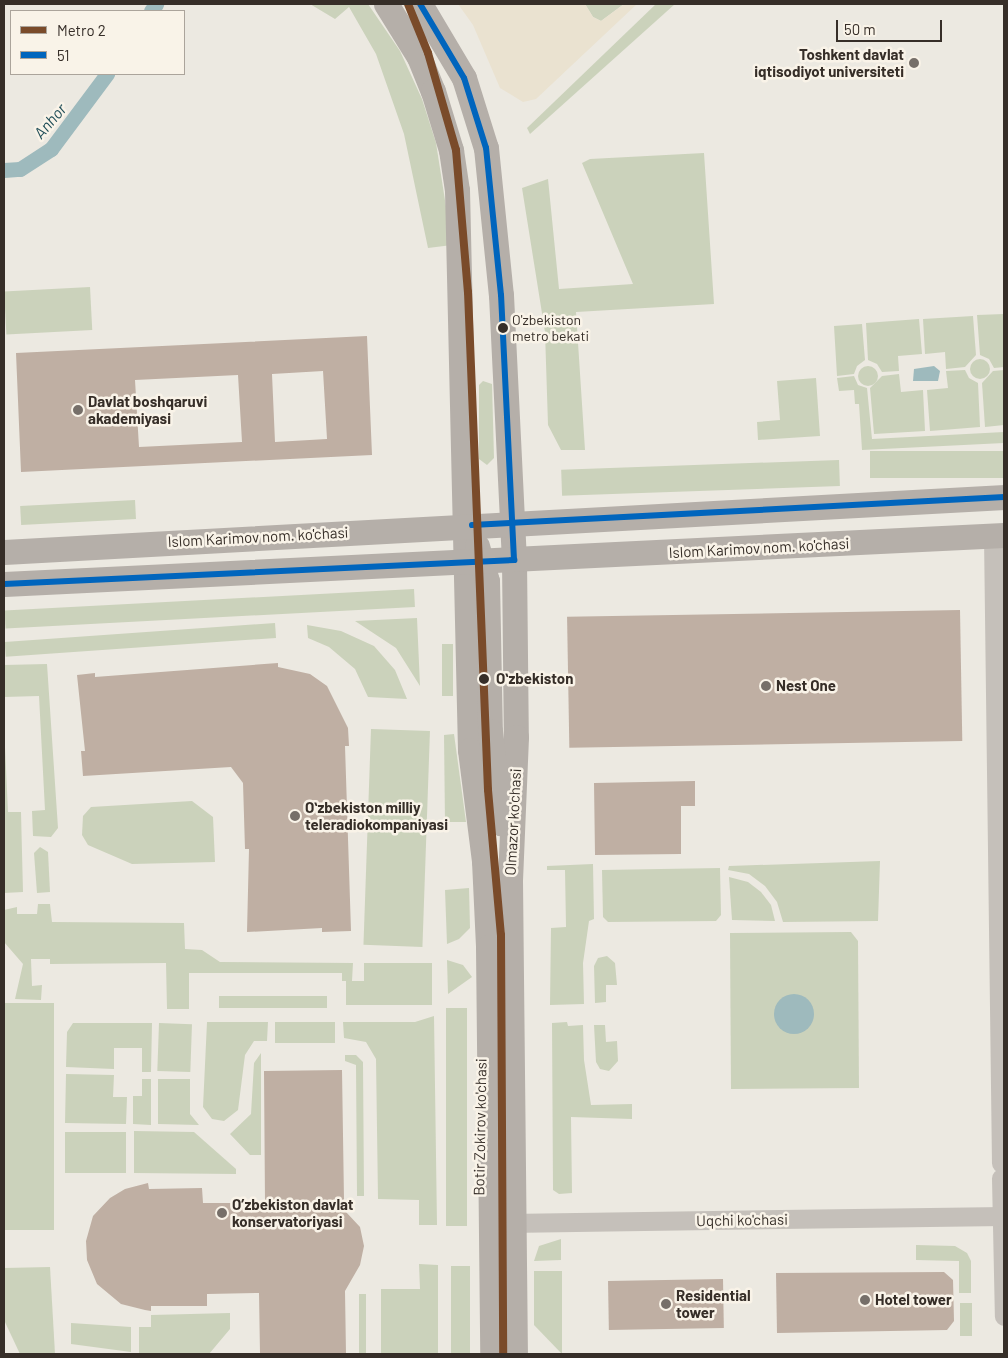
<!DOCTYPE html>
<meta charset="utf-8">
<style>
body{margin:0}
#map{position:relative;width:1008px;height:1358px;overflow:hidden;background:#ece9e1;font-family:Barlow,sans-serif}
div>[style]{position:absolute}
.green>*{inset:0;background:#cbd2bb;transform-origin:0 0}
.round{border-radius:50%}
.plaza>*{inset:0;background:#eae2d0}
.water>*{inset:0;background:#9ebabd}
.canal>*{height:15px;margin:-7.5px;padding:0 7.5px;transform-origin:7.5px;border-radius:7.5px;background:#9ebabd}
.building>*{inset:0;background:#bfafa3;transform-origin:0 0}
.minor>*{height:19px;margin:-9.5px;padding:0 9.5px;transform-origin:9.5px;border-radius:9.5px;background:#c5c0ba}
.major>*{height:25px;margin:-12.5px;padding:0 12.5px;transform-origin:12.5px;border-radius:12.5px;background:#b5afa9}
.bus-1>*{height:6px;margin:-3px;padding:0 3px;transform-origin:3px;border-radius:3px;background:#0065bd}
.metro-1>*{height:8px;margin:-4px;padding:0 4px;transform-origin:4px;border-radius:4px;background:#7a4b2a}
.dots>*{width:14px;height:14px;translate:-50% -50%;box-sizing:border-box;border:2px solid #f9f3e8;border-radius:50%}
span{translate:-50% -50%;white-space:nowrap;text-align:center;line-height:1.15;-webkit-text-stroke:5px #f9f3e8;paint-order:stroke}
.bus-label{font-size:14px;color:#362e28}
.left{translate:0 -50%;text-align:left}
.poi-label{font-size:15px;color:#362e28;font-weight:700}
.right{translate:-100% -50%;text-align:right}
.street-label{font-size:15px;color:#362e28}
.stop-label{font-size:15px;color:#362e28;font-weight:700}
.water-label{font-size:16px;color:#1f4d57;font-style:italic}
.frame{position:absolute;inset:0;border:5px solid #362e28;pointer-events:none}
.legend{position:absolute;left:10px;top:10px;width:175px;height:65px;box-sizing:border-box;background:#f9f3e8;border:1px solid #aba49b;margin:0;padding:6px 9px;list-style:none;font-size:15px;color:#362e28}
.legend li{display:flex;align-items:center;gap:10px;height:25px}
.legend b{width:25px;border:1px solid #aba49b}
.scale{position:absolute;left:836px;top:20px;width:106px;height:22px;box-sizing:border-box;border:2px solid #362e28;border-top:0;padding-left:6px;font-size:15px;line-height:18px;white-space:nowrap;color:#362e28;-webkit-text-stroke:4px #f9f3e8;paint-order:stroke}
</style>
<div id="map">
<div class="green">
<div style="clip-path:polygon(310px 4px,368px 4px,400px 51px,422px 99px,436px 143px,452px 245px,428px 248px,404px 134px,376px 54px,349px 7px,335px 19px)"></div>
<div style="clip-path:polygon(585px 4px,624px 4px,601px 21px,593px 17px)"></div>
<div style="clip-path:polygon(656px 4px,675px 4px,530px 134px,527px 128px)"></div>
<div style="clip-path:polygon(704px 153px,714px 304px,576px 312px,585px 450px,561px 450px,548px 425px,545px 332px,522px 188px,548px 179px,559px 289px,633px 284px,582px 163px,590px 159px)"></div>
<div style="left:90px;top:287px;width:43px;height:86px;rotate:87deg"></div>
<div style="clip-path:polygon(1004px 314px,1004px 367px,994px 368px,989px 359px,980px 355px,977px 315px)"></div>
<div style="clip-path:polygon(973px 316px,976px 355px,965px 367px,946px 369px,945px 352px,925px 354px,923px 319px)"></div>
<div style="clip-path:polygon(919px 319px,922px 354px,898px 356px,899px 371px,882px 372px,877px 364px,868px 360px,866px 323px)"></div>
<div style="clip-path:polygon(862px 324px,865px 360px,857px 366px,854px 374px,837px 376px,834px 326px)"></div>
<div class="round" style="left:970px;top:359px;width:20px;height:20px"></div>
<div class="round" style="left:858px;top:366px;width:20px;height:20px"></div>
<div style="clip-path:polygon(965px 370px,969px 378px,978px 383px,980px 427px,930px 431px,927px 390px,948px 388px,946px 371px)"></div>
<div style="clip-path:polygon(1004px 370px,1004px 425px,985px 427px,982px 383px,993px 371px)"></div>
<div style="clip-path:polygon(899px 374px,901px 392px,923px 390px,925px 431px,874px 434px,870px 388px,882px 376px)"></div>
<div style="clip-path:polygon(854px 376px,858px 385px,867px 388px,872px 439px,1004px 432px,1004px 443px,862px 450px,859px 404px,855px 404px,854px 390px,839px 391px,837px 378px)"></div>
<div style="clip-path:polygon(816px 378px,820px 436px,758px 440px,757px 422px,780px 420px,777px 381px)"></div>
<div style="clip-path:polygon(483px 381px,492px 384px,494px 458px,487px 465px,479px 459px,479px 385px)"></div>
<div style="left:1004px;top:451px;width:27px;height:134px;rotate:90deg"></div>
<div style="left:839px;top:460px;width:26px;height:278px;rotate:88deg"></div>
<div style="left:135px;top:500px;width:19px;height:115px;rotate:87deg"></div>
<div style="left:414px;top:589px;width:18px;height:410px;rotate:87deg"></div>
<div style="clip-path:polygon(417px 618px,420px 686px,396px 648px,355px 621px)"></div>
<div style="left:275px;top:623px;width:15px;height:271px;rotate:86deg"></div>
<div style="clip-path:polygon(307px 625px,341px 631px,374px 646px,395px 670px,407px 699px,368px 697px,355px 669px,329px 647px,308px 638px)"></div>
<div style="left:442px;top:644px;width:11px;height:52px"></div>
<div style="clip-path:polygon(47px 664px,58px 828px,51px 837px,33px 836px,32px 811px,45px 810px,39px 696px,4px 697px,4px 665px)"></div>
<div style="clip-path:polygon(4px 725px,8px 812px,21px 812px,23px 892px,4px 893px)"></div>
<div style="left:371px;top:729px;width:59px;height:216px;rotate:2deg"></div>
<div style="clip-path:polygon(454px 734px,466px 822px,445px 822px,444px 735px)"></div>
<div style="clip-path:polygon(192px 801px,213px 817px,215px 862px,132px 864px,88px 845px,82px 835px,83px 816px,91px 807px)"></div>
<div style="clip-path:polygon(40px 847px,48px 852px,50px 892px,37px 893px,34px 853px)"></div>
<div style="clip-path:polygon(880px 861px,878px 921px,783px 922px,777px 902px,765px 886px,749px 874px,728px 870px,729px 866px)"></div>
<div style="clip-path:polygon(593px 864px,594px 919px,589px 921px,583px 963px,584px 1004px,550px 1005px,551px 928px,566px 927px,565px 870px,547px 870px,547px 866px)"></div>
<div style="clip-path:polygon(720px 868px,721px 915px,716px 921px,608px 922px,603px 917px,602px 870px)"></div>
<div style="clip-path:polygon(729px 877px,748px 882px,761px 892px,771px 905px,775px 921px,732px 920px)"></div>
<div style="clip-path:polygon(469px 888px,470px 928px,459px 939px,447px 944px,445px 890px)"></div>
<div style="clip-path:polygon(38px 904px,50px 904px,52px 922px,184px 923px,185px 949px,202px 950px,220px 962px,353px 963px,352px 981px,364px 981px,364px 963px,432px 963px,432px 1005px,346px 1005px,346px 981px,342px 981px,342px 973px,189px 973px,189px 1009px,167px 1009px,166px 963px,50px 964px,50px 959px,31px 959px,32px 986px,42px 985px,41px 1000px,15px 999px,23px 964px,4px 942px,4px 910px,17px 907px,17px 914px,37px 914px)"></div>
<div style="clip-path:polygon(851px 932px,858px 941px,859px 1088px,731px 1089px,730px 933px)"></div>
<div style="clip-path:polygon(607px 956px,615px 963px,617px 985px,606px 985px,606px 1002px,595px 1003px,594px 966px,598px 958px)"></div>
<div style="clip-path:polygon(447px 960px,463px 965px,472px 977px,448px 994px)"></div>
<div style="left:219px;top:996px;width:108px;height:12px"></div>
<div style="left:4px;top:1003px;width:50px;height:227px"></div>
<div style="left:446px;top:1008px;width:21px;height:218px"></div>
<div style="clip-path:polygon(434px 1016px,437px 1225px,419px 1225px,419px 1200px,378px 1199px,376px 1059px,366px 1042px,344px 1038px,343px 1022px,415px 1022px)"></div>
<div style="clip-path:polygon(207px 1022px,268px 1022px,267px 1041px,254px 1041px,245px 1055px,238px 1110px,224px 1121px,212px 1119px,203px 1107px)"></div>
<div style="left:335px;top:1022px;width:21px;height:60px;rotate:90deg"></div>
<div style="clip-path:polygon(567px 1022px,568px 1026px,583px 1025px,584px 1060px,591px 1105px,632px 1104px,632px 1119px,571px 1117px,572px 1193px,559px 1194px,553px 1190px,552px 1023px)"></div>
<div style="clip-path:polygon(73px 1023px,152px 1023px,151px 1072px,142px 1072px,142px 1048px,114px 1048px,114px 1069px,66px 1067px,67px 1032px)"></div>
<div style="left:159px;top:1023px;width:33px;height:48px;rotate:2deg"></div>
<div style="clip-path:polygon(594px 1025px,605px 1025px,606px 1042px,617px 1041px,618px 1061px,609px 1071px,600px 1069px,596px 1062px)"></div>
<div style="clip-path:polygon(261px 1053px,261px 1155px,250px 1155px,230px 1134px,251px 1114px,254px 1063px)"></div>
<div style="clip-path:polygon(345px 1055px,356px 1055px,363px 1062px,364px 1196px,357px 1196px,356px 1065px,345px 1061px)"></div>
<div style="clip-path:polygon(66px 1074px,114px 1075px,113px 1097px,127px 1097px,126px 1124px,65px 1123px)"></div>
<div style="clip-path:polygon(142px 1079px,151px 1079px,151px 1125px,133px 1124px,133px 1096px,142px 1096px)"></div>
<div style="clip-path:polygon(158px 1079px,190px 1079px,190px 1114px,199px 1125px,158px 1124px)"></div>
<div style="clip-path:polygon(134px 1131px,194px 1132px,236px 1169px,236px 1174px,134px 1173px)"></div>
<div style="left:65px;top:1132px;width:61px;height:41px"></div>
<div style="clip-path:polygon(561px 1239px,561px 1260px,534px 1261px,539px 1246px)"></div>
<div style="clip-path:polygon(916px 1245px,955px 1246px,967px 1253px,971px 1261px,971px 1293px,959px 1293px,959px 1261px,916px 1260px)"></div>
<div style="clip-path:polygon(419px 1264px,438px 1265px,438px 1354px,381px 1354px,381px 1289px,420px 1289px)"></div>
<div style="left:451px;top:1266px;width:19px;height:88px"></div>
<div style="clip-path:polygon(50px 1267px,55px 1354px,20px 1354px,4px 1320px,4px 1268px)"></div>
<div style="clip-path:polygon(534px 1271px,562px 1271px,562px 1354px,534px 1325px)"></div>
<div style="left:359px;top:1294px;width:7px;height:60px"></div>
<div style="left:960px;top:1303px;width:12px;height:33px"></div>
<div style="clip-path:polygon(230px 1313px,230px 1329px,209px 1354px,139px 1354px,139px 1327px,151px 1327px,151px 1315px)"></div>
<div style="clip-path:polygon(71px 1323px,131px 1327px,131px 1352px,71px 1344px)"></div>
</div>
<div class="plaza">
<div style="clip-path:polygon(458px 4px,585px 4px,593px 17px,601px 21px,624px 4px,637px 4px,536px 99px,523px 102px,500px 88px,473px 25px)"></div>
</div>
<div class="water">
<div style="clip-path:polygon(934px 366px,940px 371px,938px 381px,913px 381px,914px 369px)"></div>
<div class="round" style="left:774px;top:994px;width:40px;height:40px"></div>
</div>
<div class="canal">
<div style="left:151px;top:11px;width:9px;rotate:-54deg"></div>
<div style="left:4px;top:170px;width:16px;rotate:-4deg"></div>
<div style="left:20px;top:169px;width:37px;rotate:-33deg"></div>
<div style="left:51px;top:149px;width:94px;rotate:-53.3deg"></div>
</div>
<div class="building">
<div style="clip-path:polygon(evenodd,367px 336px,372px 455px,21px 472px,16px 353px,367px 336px,323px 371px,327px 439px,275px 442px,272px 374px,323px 371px,367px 336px,238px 375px,242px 442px,139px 447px,135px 380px,238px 375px)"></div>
<div style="left:960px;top:610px;width:131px;height:393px;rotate:89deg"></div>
<div style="clip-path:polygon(278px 663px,278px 667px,310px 674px,327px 686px,348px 728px,349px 746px,345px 746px,351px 931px,322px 932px,322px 928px,247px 932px,249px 849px,245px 849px,243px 783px,231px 767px,83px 776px,81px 751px,85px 751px,77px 675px,95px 673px,95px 677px)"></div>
<div style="clip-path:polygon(695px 781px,695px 806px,681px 806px,681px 854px,595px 855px,594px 783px)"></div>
<div style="clip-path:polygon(342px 1070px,344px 1200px,346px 1212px,360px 1227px,364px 1246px,360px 1265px,345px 1291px,346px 1354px,260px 1354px,259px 1293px,207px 1294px,207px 1306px,151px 1306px,151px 1311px,145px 1310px,121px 1304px,97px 1284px,87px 1260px,86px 1241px,93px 1216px,110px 1198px,125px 1189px,148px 1183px,149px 1189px,202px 1188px,203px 1203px,265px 1203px,264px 1071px)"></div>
<div style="clip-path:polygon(944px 1272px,953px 1280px,954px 1321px,947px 1330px,777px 1333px,776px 1273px)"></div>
<div style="left:723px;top:1279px;width:49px;height:115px;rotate:89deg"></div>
</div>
<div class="minor">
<div style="left:993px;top:536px;width:627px;rotate:89.27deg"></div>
<div style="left:1001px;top:1178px;width:138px;rotate:88.8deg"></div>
<div style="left:501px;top:1223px;width:503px;rotate:-0.8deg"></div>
</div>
<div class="major">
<div style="left:386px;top:4px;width:62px;rotate:58.1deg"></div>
<div style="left:419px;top:57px;width:37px;rotate:68deg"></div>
<div style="left:433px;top:91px;width:62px;rotate:73deg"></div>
<div style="left:451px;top:150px;width:40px;rotate:81.5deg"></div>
<div style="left:457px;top:190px;width:560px;rotate:88.67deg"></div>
<div style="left:470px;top:750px;width:112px;rotate:82.8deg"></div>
<div style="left:484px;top:861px;width:86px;rotate:87.3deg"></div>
<div style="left:488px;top:947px;width:407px;rotate:89.4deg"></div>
<div style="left:420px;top:4px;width:86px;rotate:59.3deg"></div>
<div style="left:464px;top:78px;width:73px;rotate:72.6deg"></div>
<div style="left:486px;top:148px;width:148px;rotate:84.2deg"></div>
<div style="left:501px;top:295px;width:265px;rotate:87.2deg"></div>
<div style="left:514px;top:560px;width:177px;rotate:89.4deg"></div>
<div style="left:516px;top:737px;width:144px;rotate:92.4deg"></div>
<div style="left:510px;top:881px;width:473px;rotate:89.4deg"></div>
<div style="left:477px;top:546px;width:36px;rotate:74deg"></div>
<div style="left:487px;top:581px;width:150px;rotate:88.9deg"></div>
<div style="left:490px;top:731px;width:93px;rotate:83.2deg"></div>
<div style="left:4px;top:552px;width:1002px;rotate:-3.15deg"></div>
<div style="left:4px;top:584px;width:1001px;rotate:-2.81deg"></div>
</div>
<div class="bus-1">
<div style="left:472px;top:525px;width:533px;rotate:-3.01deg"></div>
<div style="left:4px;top:584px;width:511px;rotate:-2.69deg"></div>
<div style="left:514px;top:560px;width:265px;rotate:-92.8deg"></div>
<div style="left:501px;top:295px;width:148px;rotate:-95.8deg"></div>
<div style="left:486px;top:148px;width:73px;rotate:-107.4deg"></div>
<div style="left:464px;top:78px;width:86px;rotate:-120.7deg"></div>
</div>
<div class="metro-1">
<div style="left:408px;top:4px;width:53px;rotate:67.8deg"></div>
<div style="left:428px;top:53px;width:101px;rotate:73.9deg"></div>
<div style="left:456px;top:150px;width:143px;rotate:85.2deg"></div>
<div style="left:468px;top:292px;width:498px;rotate:87.7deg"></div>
<div style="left:488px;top:790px;width:146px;rotate:84.9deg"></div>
<div style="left:501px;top:935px;width:419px;rotate:89.7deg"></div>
</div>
<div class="dots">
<div style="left:914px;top:63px;background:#766f69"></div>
<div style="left:503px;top:328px;background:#362e28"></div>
<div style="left:78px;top:410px;background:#766f69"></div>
<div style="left:484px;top:679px;background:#362e28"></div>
<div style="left:766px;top:686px;background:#766f69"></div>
<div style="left:295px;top:816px;background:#766f69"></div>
<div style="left:222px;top:1213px;background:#766f69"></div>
<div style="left:865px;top:1300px;background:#766f69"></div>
<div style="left:666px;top:1304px;background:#766f69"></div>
</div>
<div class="bus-label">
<span class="left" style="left:512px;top:328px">O'zbekiston<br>metro bekati</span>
</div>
<div class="poi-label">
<span class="right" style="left:904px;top:63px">Toshkent davlat<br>iqtisodiyot universiteti</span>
<span class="left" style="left:88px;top:410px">Davlat boshqaruvi<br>akademiyasi</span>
<span class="left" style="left:776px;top:686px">Nest One</span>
<span class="left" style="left:305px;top:816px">Oʻzbekiston milliy<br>teleradiokompaniyasi</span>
<span class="left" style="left:232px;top:1213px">O’zbekiston davlat<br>konservatoriyasi</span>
<span class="left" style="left:676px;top:1304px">Residential<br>tower</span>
<span class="left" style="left:875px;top:1300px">Hotel tower</span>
</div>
<div class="street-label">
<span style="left:258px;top:537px;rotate:-3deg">Islom Karimov nom. ko'chasi</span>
<span style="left:759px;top:548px;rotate:-3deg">Islom Karimov nom. ko'chasi</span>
<span style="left:513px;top:822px;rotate:-87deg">Olmazor ko'chasi</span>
<span style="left:480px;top:1127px;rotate:-89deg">Botir Zokirov ko'chasi</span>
<span style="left:742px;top:1220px;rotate:-1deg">Uqchi ko'chasi</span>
</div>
<div class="stop-label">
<span class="left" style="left:496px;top:679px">Oʻzbekiston</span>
</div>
<div class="water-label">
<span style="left:50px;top:121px;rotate:-49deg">Anhor</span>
</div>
<div class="frame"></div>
<ul class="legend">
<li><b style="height:6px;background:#7a4b2a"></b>Metro 2</li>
<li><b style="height:6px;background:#0065bd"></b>51</li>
</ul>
<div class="scale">50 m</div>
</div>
